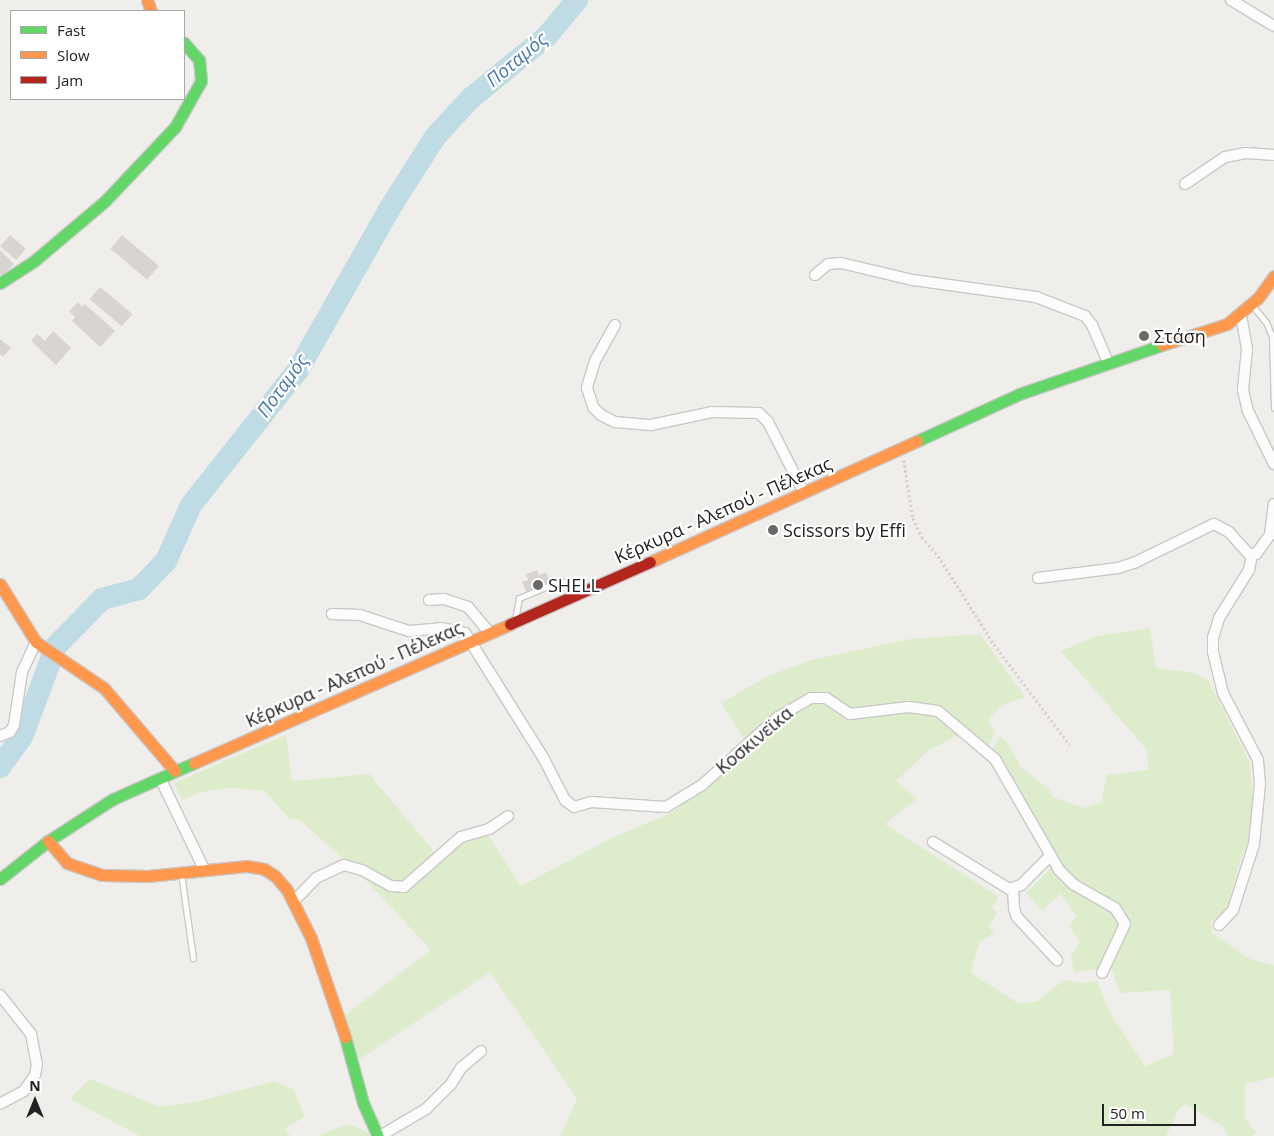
<!DOCTYPE html>
<meta charset="utf-8">
<style>
body{margin:0}
#map{position:relative;width:1274px;height:1136px;overflow:hidden;background:#f0eeeb;font-family:"Open Sans",sans-serif}
div>[style]{position:absolute}
.grass>*{inset:0;background:#ddeccb}
.river>*{height:22px;margin:-11px;padding:0 11px;transform-origin:11px;border-radius:11px;background:#bfdbe3}
.building>*{inset:0;background:#d7d4d2;transform-origin:0 0}
.path>*{height:2.5px;margin-top:-1.25px;transform-origin:0;background:repeating-linear-gradient(90deg,#dccecd 0 2.5px,transparent 0 5px)}
.roads{filter:drop-shadow(1px 0 #c9c8c7) drop-shadow(-1px 0 #c9c8c7) drop-shadow(0 1px #c9c8c7) drop-shadow(0 -1px #c9c8c7)}
.lane>*{height:5px;margin:-2.5px;padding:0 2.5px;transform-origin:2.5px;border-radius:2.5px;background:#fdfcfc}
.street>*{height:10px;margin:-5px;padding:0 5px;transform-origin:5px;border-radius:5px;background:#fdfcfc}
.fast>*{height:11px;margin:-5.5px;padding:0 5.5px;transform-origin:5.5px;border-radius:5.5px;background:#63d668}
.slow>*{height:11px;margin:-5.5px;padding:0 5.5px;transform-origin:5.5px;border-radius:5.5px;background:#ff974d}
.jam>*{height:11px;margin:-5.5px;padding:0 5.5px;transform-origin:5.5px;border-radius:5.5px;background:#b3261e}
.dots>*{width:14px;height:14px;translate:-50% -50%;box-sizing:border-box;border:2px solid #fff;border-radius:50%}
span{translate:-50% -50%;white-space:nowrap;text-align:center;line-height:1.15;-webkit-text-stroke:4.5px #fff;paint-order:stroke}
.poi-label{font-size:18px;color:#222}
.left{translate:0 -50%;text-align:left}
.street-label{font-size:18px;color:#222}
.water-label{font-size:19px;color:#4a7aab;font-style:italic}
.legend{position:absolute;left:10px;top:10px;width:175px;height:90px;box-sizing:border-box;background:#fff;border:1px solid #a7a7a7;margin:0;padding:6px 9px;list-style:none;font-size:15px;color:#222}
.legend li{display:flex;align-items:center;gap:10px;height:25px}
.legend b{width:25px;border:1px solid #a7a7a7}
.north{position:absolute;left:10px;top:1076px;width:50px;height:50px;-webkit-text-stroke:4px #fff;paint-order:stroke;rotate:0deg;font-size:14px;font-weight:700;line-height:20px;text-align:center;color:#222}
.north::after{content:'';display:block;margin:auto;width:18px;height:22px;background:#222;clip-path:polygon(50% 0,100% 100%,50% 72%,0 100%)}
.scale{position:absolute;left:1102px;top:1104px;width:94px;height:22px;box-sizing:border-box;border:2px solid #222;border-top:0;padding-left:6px;font-size:15px;line-height:18px;white-space:nowrap;color:#222;-webkit-text-stroke:4px #fff;paint-order:stroke}
</style>
<div id="map">
<div class="grass">
<div style="clip-path:polygon(1150px 628px,1156px 668px,1194px 673px,1208px 680px,1249px 761px,1255px 814px,1248px 844px,1240px 861px,1225px 916px,1211px 921px,1212px 933px,1250px 959px,1274px 965px,1274px 1077px,1245px 1084px,1245px 1118px,1256px 1133px,1252px 1136px,1229px 1136px,1222px 1126px,1185px 1104px,1178px 1111px,1166px 1136px,560px 1136px,577px 1099px,490px 972px,358px 1060px,345px 1015px,431px 950px,363px 877px,300px 820px,289px 819px,265px 791px,232px 788px,201px 792px,182px 800px,174px 783px,286px 735px,292px 781px,369px 774px,442px 861px,464px 839px,487px 834px,521px 886px,612px 838px,673px 812px,751px 750px,721px 703px,766px 677px,811px 660px,910px 639px,980px 634px,1025px 697px,1002px 705px,988px 720px,995px 733px,988px 746px,968px 730px,928px 751px,896px 781px,917px 799px,885px 824px,999px 897px,992px 907px,997px 912px,989px 927px,994px 933px,979px 943px,971px 973px,1019px 1004px,1037px 1001px,1064px 980px,1082px 983px,1097px 981px,1110px 1013px,1145px 1066px,1174px 1054px,1170px 990px,1120px 993px,1111px 967px,1074px 972px,1071px 955px,1080px 943px,1069px 926px,1077px 916px,1060px 894px,1042px 911px,1026px 893px,1058px 861px,993px 748px,1000px 736px,1008px 743px,1020px 766px,1051px 791px,1052px 797px,1084px 808px,1101px 803px,1107px 775px,1148px 770px,1147px 750px,1061px 651px,1097px 636px)"></div>
<div style="clip-path:polygon(90px 1079px,160px 1107px,200px 1101px,275px 1081px,294px 1090px,305px 1117px,285px 1128px,290px 1136px,140px 1136px,70px 1099px)"></div>
<div style="clip-path:polygon(349px 1124px,376px 1136px,317px 1136px)"></div>
</div>
<div class="river">
<div style="left:0;top:767px;width:37px;rotate:-54deg"></div>
<div style="left:22px;top:737px;width:97px;rotate:-69.5deg"></div>
<div style="left:56px;top:646px;width:66px;rotate:-45.6deg"></div>
<div style="left:102px;top:599px;width:38px;rotate:-15deg"></div>
<div style="left:139px;top:589px;width:39px;rotate:-46deg"></div>
<div style="left:166px;top:561px;width:61px;rotate:-65.9deg"></div>
<div style="left:191px;top:505px;width:172px;rotate:-51.6deg"></div>
<div style="left:298px;top:370px;width:186px;rotate:-60.4deg"></div>
<div style="left:390px;top:208px;width:84px;rotate:-57.6deg"></div>
<div style="left:435px;top:137px;width:53px;rotate:-47.3deg"></div>
<div style="left:471px;top:98px;width:98px;rotate:-39.2deg"></div>
<div style="left:547px;top:36px;width:47px;rotate:-50.2deg"></div>
</div>
<div class="building">
<div style="left:10px;top:235px;width:21px;height:15px;rotate:41deg"></div>
<div style="left:122px;top:235px;width:48px;height:18px;rotate:40deg"></div>
<div style="clip-path:polygon(0 250px,14px 264px,2px 276px,0 274px)"></div>
<div style="left:100px;top:287px;width:42px;height:16px;rotate:40deg"></div>
<div style="clip-path:polygon(78px 302px,82px 307px,85px 304px,115px 331px,100px 347px,72px 321px,75px 317px,69px 311px)"></div>
<div style="clip-path:polygon(53px 331px,71px 348px,56px 365px,31px 341px,37px 334px,45px 341px)"></div>
<div style="clip-path:polygon(0 339px,11px 348px,3px 357px,0 354px)"></div>
<div style="clip-path:polygon(537px 570px,539px 575px,546px 572px,552px 587px,528px 596px,522px 582px,528px 580px,526px 574px)"></div>
</div>
<div class="path">
<div style="left:904px;top:460px;width:59px;rotate:81.2deg"></div>
<div style="left:913px;top:518px;width:21px;rotate:65deg"></div>
<div style="left:922px;top:537px;width:30px;rotate:50deg"></div>
<div style="left:941px;top:560px;width:99px;rotate:57.8deg"></div>
<div style="left:994px;top:644px;width:126px;rotate:53deg"></div>
</div>
<div class="roads">
<div class="lane">
<div style="left:1252px;top:305px;width:22px;rotate:51deg"></div>
<div style="left:1266px;top:322px;width:16px;rotate:68deg"></div>
<div style="left:1272px;top:337px;width:71px;rotate:88.4deg"></div>
<div style="left:515px;top:620px;width:22px;rotate:-80deg"></div>
<div style="left:519px;top:598px;width:44px;rotate:-22.5deg"></div>
<div style="left:560px;top:581px;width:26px;rotate:11deg"></div>
<div style="left:181px;top:873px;width:86px;rotate:82deg"></div>
</div>
<div class="street">
<div style="left:1231px;top:0;width:50px;rotate:31.2deg"></div>
<div style="left:1185px;top:184px;width:48px;rotate:-34deg"></div>
<div style="left:1225px;top:157px;width:21px;rotate:-11deg"></div>
<div style="left:1246px;top:153px;width:28px;rotate:4deg"></div>
<div style="left:815px;top:275px;width:17px;rotate:-40deg"></div>
<div style="left:828px;top:264px;width:13px;rotate:-4deg"></div>
<div style="left:841px;top:263px;width:74px;rotate:13.3deg"></div>
<div style="left:913px;top:280px;width:124px;rotate:7.9deg"></div>
<div style="left:1036px;top:297px;width:53px;rotate:21.2deg"></div>
<div style="left:1085px;top:316px;width:11px;rotate:52deg"></div>
<div style="left:1092px;top:325px;width:40px;rotate:66.6deg"></div>
<div style="left:1241px;top:315px;width:35px;rotate:80deg"></div>
<div style="left:1247px;top:349px;width:41px;rotate:95.6deg"></div>
<div style="left:1243px;top:390px;width:22px;rotate:77deg"></div>
<div style="left:1248px;top:411px;width:59px;rotate:63.9deg"></div>
<div style="left:615px;top:325px;width:41px;rotate:119.1deg"></div>
<div style="left:595px;top:361px;width:28px;rotate:107deg"></div>
<div style="left:587px;top:388px;width:20px;rotate:72deg"></div>
<div style="left:593px;top:407px;width:11px;rotate:45deg"></div>
<div style="left:601px;top:415px;width:16px;rotate:27deg"></div>
<div style="left:615px;top:422px;width:36px;rotate:5deg"></div>
<div style="left:651px;top:425px;width:62px;rotate:-12deg"></div>
<div style="left:712px;top:412px;width:47px;rotate:1.2deg"></div>
<div style="left:759px;top:413px;width:13px;rotate:45deg"></div>
<div style="left:768px;top:422px;width:80px;rotate:63.1deg"></div>
<div style="left:1038px;top:578px;width:81px;rotate:-7.1deg"></div>
<div style="left:1118px;top:568px;width:19px;rotate:-18deg"></div>
<div style="left:1136px;top:562px;width:87px;rotate:-26deg"></div>
<div style="left:1214px;top:524px;width:17px;rotate:28deg"></div>
<div style="left:1229px;top:532px;width:30px;rotate:48deg"></div>
<div style="left:1249px;top:554px;width:7px"></div>
<div style="left:1256px;top:554px;width:24px;rotate:-54deg"></div>
<div style="left:1270px;top:535px;width:31px;rotate:-83deg"></div>
<div style="left:429px;top:600px;width:15px;rotate:-4deg"></div>
<div style="left:444px;top:599px;width:25px;rotate:18deg"></div>
<div style="left:468px;top:607px;width:34px;rotate:50deg"></div>
<div style="left:332px;top:614px;width:28px;rotate:2deg"></div>
<div style="left:360px;top:615px;width:52px;rotate:18.1deg"></div>
<div style="left:409px;top:631px;width:32px;rotate:-5deg"></div>
<div style="left:441px;top:628px;width:25px;rotate:12deg"></div>
<div style="left:465px;top:633px;width:149px;rotate:57.9deg"></div>
<div style="left:544px;top:759px;width:46px;rotate:62.9deg"></div>
<div style="left:565px;top:800px;width:11px;rotate:38deg"></div>
<div style="left:574px;top:807px;width:18px;rotate:-16deg"></div>
<div style="left:591px;top:802px;width:75px;rotate:3.8deg"></div>
<div style="left:666px;top:807px;width:42px;rotate:-31.4deg"></div>
<div style="left:702px;top:785px;width:102px;rotate:-41.8deg"></div>
<div style="left:778px;top:717px;width:38px;rotate:-30deg"></div>
<div style="left:811px;top:698px;width:15px"></div>
<div style="left:826px;top:698px;width:29px;rotate:34deg"></div>
<div style="left:850px;top:714px;width:59px;rotate:-6.8deg"></div>
<div style="left:909px;top:707px;width:29px;rotate:8deg"></div>
<div style="left:938px;top:711px;width:75px;rotate:40.1deg"></div>
<div style="left:995px;top:759px;width:128px;rotate:60deg"></div>
<div style="left:1059px;top:870px;width:20px;rotate:45deg"></div>
<div style="left:1073px;top:884px;width:48px;rotate:29.7deg"></div>
<div style="left:1115px;top:908px;width:19px;rotate:58deg"></div>
<div style="left:1125px;top:924px;width:54px;rotate:115.1deg"></div>
<div style="left:0;top:736px;width:11px;rotate:-22deg"></div>
<div style="left:10px;top:732px;width:8px;rotate:-60deg"></div>
<div style="left:14px;top:725px;width:54px;rotate:-81.4deg"></div>
<div style="left:22px;top:672px;width:33px;rotate:-65deg"></div>
<div style="left:160px;top:778px;width:101px;rotate:64.2deg"></div>
<div style="left:933px;top:842px;width:89px;rotate:31.7deg"></div>
<div style="left:1009px;top:889px;width:13px;rotate:-18deg"></div>
<div style="left:1021px;top:885px;width:41px;rotate:-45deg"></div>
<div style="left:1013px;top:888px;width:21px;rotate:87deg"></div>
<div style="left:1014px;top:909px;width:9px;rotate:69deg"></div>
<div style="left:1017px;top:917px;width:59px;rotate:47.1deg"></div>
<div style="left:294px;top:901px;width:32px;rotate:-46deg"></div>
<div style="left:316px;top:878px;width:31px;rotate:-25deg"></div>
<div style="left:344px;top:865px;width:19px;rotate:16deg"></div>
<div style="left:362px;top:870px;width:33px;rotate:29deg"></div>
<div style="left:391px;top:886px;width:13px;rotate:4deg"></div>
<div style="left:404px;top:887px;width:76px;rotate:-41.3deg"></div>
<div style="left:461px;top:837px;width:29px;rotate:-16deg"></div>
<div style="left:489px;top:829px;width:23px;rotate:-34deg"></div>
<div style="left:1219px;top:925px;width:21px;rotate:-47deg"></div>
<div style="left:1233px;top:910px;width:69px;rotate:-72.3deg"></div>
<div style="left:1254px;top:844px;width:60px;rotate:-84.3deg"></div>
<div style="left:1260px;top:784px;width:24px;rotate:-95deg"></div>
<div style="left:1258px;top:760px;width:76px;rotate:-117.6deg"></div>
<div style="left:1223px;top:693px;width:42px;rotate:-103.7deg"></div>
<div style="left:1213px;top:652px;width:14px;rotate:-90deg"></div>
<div style="left:1213px;top:638px;width:21px;rotate:-73deg"></div>
<div style="left:1219px;top:618px;width:57px;rotate:-58deg"></div>
<div style="left:1249px;top:570px;width:15px;rotate:-79deg"></div>
<div style="left:0;top:995px;width:50px;rotate:51.5deg"></div>
<div style="left:31px;top:1034px;width:31px;rotate:79deg"></div>
<div style="left:37px;top:1064px;width:11px;rotate:100deg"></div>
<div style="left:35px;top:1075px;width:19px;rotate:125deg"></div>
<div style="left:24px;top:1091px;width:27px;rotate:152deg"></div>
<div style="left:380px;top:1136px;width:53px;rotate:-30.4deg"></div>
<div style="left:426px;top:1109px;width:35px;rotate:-45deg"></div>
<div style="left:451px;top:1084px;width:19px;rotate:-58deg"></div>
<div style="left:461px;top:1068px;width:26px;rotate:-40deg"></div>
</div>
<div class="fast">
<div style="left:0;top:283px;width:40px;rotate:-32.9deg"></div>
<div style="left:34px;top:261px;width:93px;rotate:-40.2deg"></div>
<div style="left:105px;top:201px;width:102px;rotate:-46.6deg"></div>
<div style="left:175px;top:127px;width:53px;rotate:-60.5deg"></div>
<div style="left:201px;top:81px;width:21px;rotate:-95deg"></div>
<div style="left:199px;top:60px;width:23px;rotate:-131deg"></div>
<div style="left:917px;top:441px;width:112px;rotate:-24.7deg"></div>
<div style="left:1019px;top:394px;width:151px;rotate:-18.9deg"></div>
<div style="left:0;top:879px;width:61px;rotate:-38.4deg"></div>
<div style="left:48px;top:841px;width:77px;rotate:-32.9deg"></div>
<div style="left:113px;top:799px;width:89px;rotate:-24deg"></div>
<div style="left:345px;top:1037px;width:68px;rotate:74.7deg"></div>
<div style="left:363px;top:1103px;width:36px;rotate:66deg"></div>
</div>
<div class="slow">
<div style="left:147px;top:0;width:12px;rotate:70deg"></div>
<div style="left:1162px;top:345px;width:68px;rotate:-17.9deg"></div>
<div style="left:1227px;top:324px;width:40px;rotate:-40deg"></div>
<div style="left:1258px;top:298px;width:27px;rotate:-54deg"></div>
<div style="left:650px;top:562px;width:293px;rotate:-24.4deg"></div>
<div style="left:0;top:584px;width:68px;rotate:58.2deg"></div>
<div style="left:36px;top:642px;width:82px;rotate:34.1deg"></div>
<div style="left:104px;top:688px;width:109px;rotate:49.5deg"></div>
<div style="left:194px;top:763px;width:345px;rotate:-23.7deg"></div>
<div style="left:48px;top:841px;width:29px;rotate:49deg"></div>
<div style="left:67px;top:863px;width:37px;rotate:19deg"></div>
<div style="left:102px;top:875px;width:46px;rotate:1.2deg"></div>
<div style="left:148px;top:876px;width:100px;rotate:-5.8deg"></div>
<div style="left:247px;top:866px;width:17px;rotate:10deg"></div>
<div style="left:264px;top:869px;width:13px;rotate:32deg"></div>
<div style="left:275px;top:876px;width:18px;rotate:49deg"></div>
<div style="left:287px;top:890px;width:54px;rotate:63.4deg"></div>
<div style="left:311px;top:938px;width:105px;rotate:71deg"></div>
</div>
<div class="jam">
<div style="left:510px;top:624px;width:153px;rotate:-23.9deg"></div>
</div>
</div>
<div class="dots">
<div style="left:1144px;top:336px;background:#6a6968"></div>
<div style="left:773px;top:530px;background:#6a6968"></div>
<div style="left:538px;top:585px;background:#6a6968"></div>
</div>
<div class="poi-label">
<span class="left" style="left:1154px;top:336px">Στάση</span>
<span class="left" style="left:783px;top:530px">Scissors by Effi</span>
<span class="left" style="left:548px;top:585px">SHELL</span>
</div>
<div class="street-label">
<span style="left:723px;top:510px;rotate:-24deg">Κέρκυρα - Αλεπού - Πέλεκας</span>
<span style="left:354px;top:674px;rotate:-24deg">Κέρκυρα - Αλεπού - Πέλεκας</span>
<span style="left:754px;top:740px;rotate:-40deg">Κοσκινεϊκα</span>
</div>
<div class="water-label">
<span style="left:517px;top:60px;rotate:-40deg">Ποταμός</span>
<span style="left:283px;top:386px;rotate:-54deg">Ποταμός</span>
</div>
<ul class="legend">
<li><b style="height:6px;background:#63d668"></b>Fast</li>
<li><b style="height:6px;background:#ff974d"></b>Slow</li>
<li><b style="height:6px;background:#b3261e"></b>Jam</li>
</ul>
<div class="north">N</div>
<div class="scale">50 m</div>
</div>
